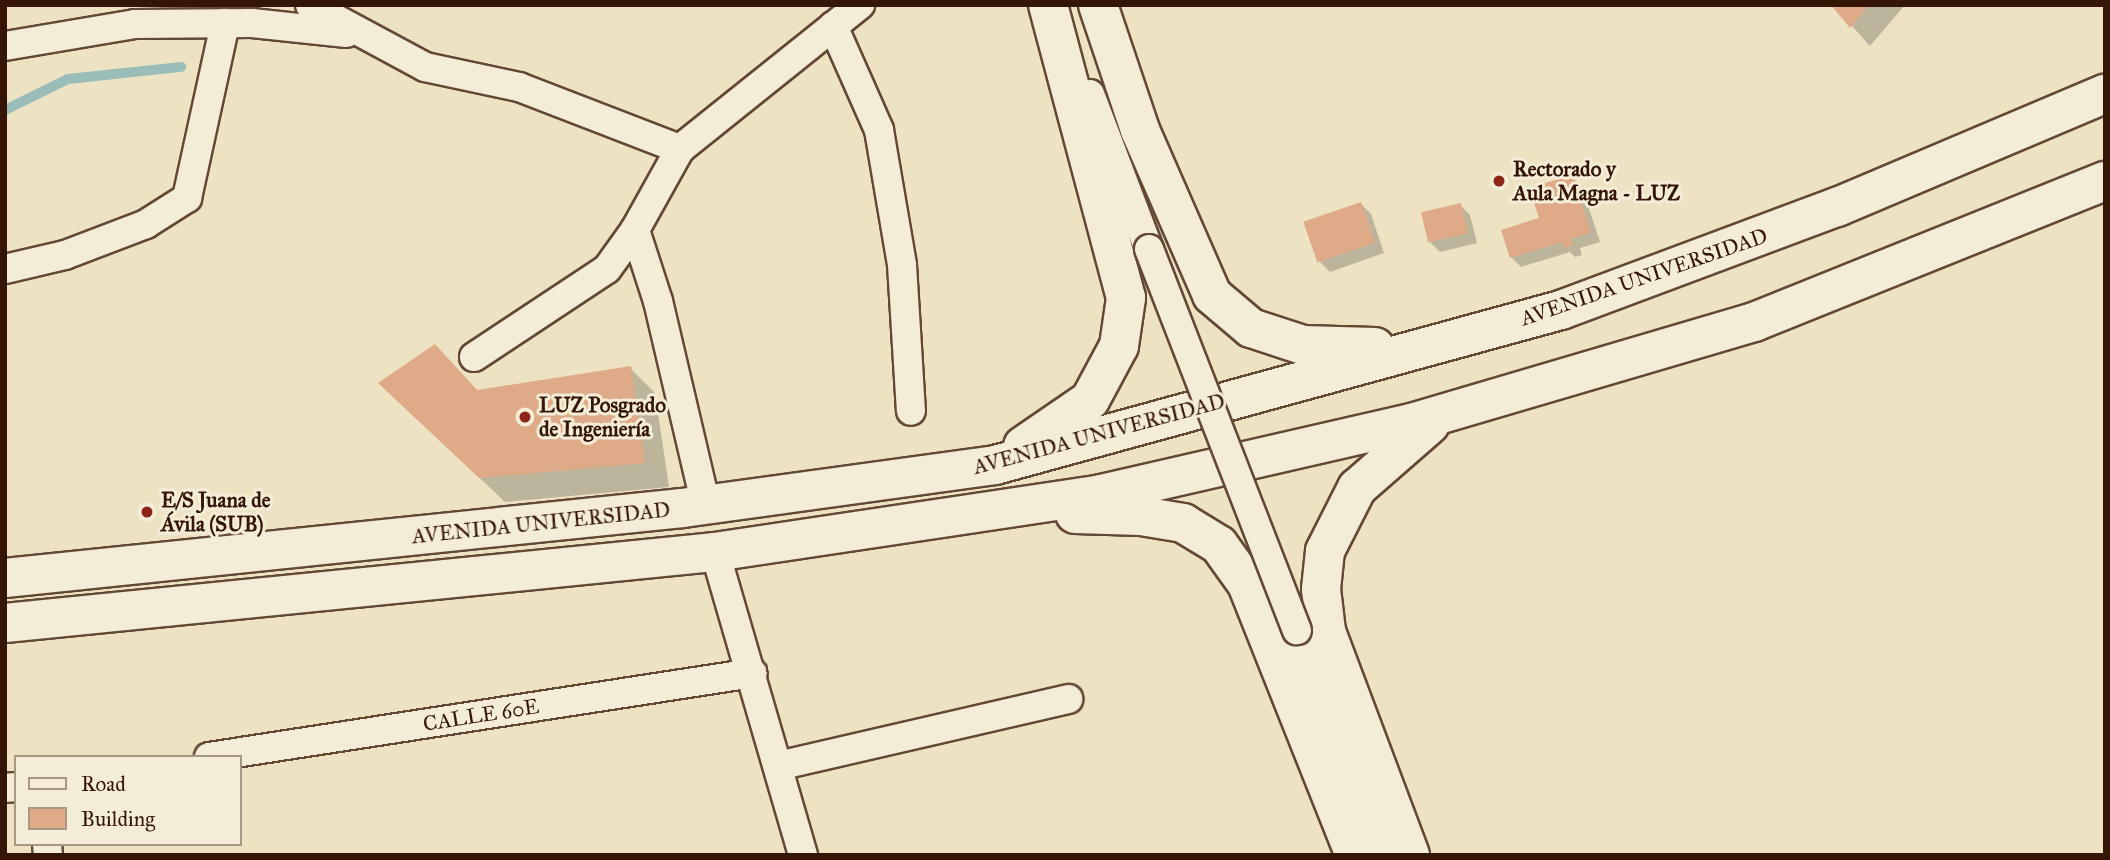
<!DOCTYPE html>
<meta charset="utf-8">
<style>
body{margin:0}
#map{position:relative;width:2110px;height:860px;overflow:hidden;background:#ede3c2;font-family:"IM FELL Great Primer",serif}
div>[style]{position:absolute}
.shadow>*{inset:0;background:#0003}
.stream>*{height:10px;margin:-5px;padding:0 5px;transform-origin:5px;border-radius:5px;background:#9abdb9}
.building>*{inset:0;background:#dfaa87;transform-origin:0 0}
.roads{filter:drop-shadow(2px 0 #634834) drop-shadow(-2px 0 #634834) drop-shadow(0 2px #634834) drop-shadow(0 -2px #634834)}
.street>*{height:28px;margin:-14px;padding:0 14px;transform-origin:14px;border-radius:14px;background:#f3edd7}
.secondary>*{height:38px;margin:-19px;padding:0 19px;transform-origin:19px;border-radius:19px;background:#f3edd7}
.bridges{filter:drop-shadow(2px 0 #634834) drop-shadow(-2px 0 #634834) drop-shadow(0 2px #634834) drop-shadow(0 -2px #634834)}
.street-bridge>*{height:28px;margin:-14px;padding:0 14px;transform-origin:14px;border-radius:14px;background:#f3edd7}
.dots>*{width:19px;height:19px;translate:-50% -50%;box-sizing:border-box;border:4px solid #f3edd7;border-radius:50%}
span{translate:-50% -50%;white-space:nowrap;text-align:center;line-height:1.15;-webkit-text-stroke:6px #f3edd7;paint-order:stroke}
.poi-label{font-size:21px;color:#351505;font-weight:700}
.left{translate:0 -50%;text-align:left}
.street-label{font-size:21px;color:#351505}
.frame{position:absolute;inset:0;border:7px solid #351505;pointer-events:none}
.legend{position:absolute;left:14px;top:755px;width:228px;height:91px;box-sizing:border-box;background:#f3edd7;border:2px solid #a79783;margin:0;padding:9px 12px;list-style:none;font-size:21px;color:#351505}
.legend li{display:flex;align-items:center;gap:14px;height:35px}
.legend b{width:35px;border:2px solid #a79783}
</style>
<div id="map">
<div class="shadow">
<div style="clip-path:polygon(1833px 5px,1905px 5px,1870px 46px)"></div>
<div style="clip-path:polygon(1572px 177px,1582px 187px,1600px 242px,1580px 248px,1582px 255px,1575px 257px,1570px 252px,1521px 267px,1511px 257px)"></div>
<div style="clip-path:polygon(1361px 204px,1371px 214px,1384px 253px,1330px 272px,1320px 262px)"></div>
<div style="clip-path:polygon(1460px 205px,1470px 215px,1477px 243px,1440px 252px,1430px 242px)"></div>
<div style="clip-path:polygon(630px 368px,655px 393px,669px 487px,505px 502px,405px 407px)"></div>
</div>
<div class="stream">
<div style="left:5px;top:110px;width:70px;rotate:-26.2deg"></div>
<div style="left:68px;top:79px;width:114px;rotate:-6.1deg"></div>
</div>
<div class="building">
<div style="clip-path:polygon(1831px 5px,1868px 5px,1850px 28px)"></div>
<div style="clip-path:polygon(1572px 175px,1591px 232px,1571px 239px,1573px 245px,1564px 248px,1562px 242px,1510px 258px,1501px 230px,1539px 218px,1529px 188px)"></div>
<div style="left:1361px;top:202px;width:43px;height:61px;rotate:71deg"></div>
<div style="left:1461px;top:203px;width:31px;height:41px;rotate:77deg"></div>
<div style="clip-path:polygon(435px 344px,477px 390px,631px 366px,645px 463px,479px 478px,378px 383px)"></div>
</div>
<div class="roads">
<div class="street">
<div style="left:310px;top:5px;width:131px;rotate:28.3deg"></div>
<div style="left:425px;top:67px;width:96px;rotate:12deg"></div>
<div style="left:519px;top:87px;width:173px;rotate:21.1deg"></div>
<div style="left:680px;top:149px;width:231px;rotate:-38.7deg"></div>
<div style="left:833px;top:26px;width:114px;rotate:66.1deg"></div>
<div style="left:879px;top:130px;width:137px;rotate:80.3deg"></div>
<div style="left:902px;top:265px;width:146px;rotate:86.5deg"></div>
<div style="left:5px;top:46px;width:132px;rotate:-9.6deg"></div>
<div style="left:135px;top:24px;width:117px;rotate:-0.5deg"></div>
<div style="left:252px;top:23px;width:95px;rotate:6.1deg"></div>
<div style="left:1090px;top:94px;width:166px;rotate:69.2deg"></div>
<div style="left:680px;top:149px;width:93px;rotate:119.1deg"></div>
<div style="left:635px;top:230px;width:75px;rotate:72.1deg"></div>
<div style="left:658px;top:301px;width:210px;rotate:76.8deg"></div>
<div style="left:5px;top:269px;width:62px;rotate:-13.1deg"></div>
<div style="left:65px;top:255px;width:87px;rotate:-20.9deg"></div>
<div style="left:146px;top:224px;width:49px;rotate:-32.4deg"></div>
<div style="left:187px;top:198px;width:179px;rotate:-77.7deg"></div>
<div style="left:474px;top:357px;width:159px;rotate:-33.5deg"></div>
<div style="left:607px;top:269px;width:48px;rotate:-54.3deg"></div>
<div style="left:715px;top:552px;width:316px;rotate:73.8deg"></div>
<div style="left:1297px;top:630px;width:241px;rotate:69.1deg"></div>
<div style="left:209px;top:757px;width:550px;rotate:-8.78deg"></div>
<div style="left:778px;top:766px;width:298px;rotate:-13deg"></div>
<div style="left:5px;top:788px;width:11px;rotate:-5deg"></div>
<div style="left:47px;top:844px;width:11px;rotate:85deg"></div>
</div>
<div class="secondary">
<div style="left:1098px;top:5px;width:132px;rotate:71.4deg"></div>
<div style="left:1140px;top:130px;width:180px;rotate:66.4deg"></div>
<div style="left:1212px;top:295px;width:51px;rotate:40.2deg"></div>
<div style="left:1251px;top:328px;width:55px;rotate:18.1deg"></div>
<div style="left:1303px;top:345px;width:72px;rotate:1.6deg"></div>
<div style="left:1023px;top:446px;width:81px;rotate:-34.5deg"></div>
<div style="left:1090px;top:400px;width:61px;rotate:-61.8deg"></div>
<div style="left:1119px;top:346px;width:49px;rotate:-81.7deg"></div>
<div style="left:1126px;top:298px;width:303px;rotate:-104.9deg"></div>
<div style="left:1075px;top:514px;width:66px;rotate:1.7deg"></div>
<div style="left:1141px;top:516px;width:43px;rotate:9.5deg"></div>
<div style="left:1183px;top:523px;width:42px;rotate:31.4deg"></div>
<div style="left:1219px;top:545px;width:48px;rotate:54.3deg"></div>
<div style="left:1247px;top:584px;width:292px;rotate:68.3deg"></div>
<div style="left:5px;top:578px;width:681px;rotate:-5.9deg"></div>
<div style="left:682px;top:508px;width:316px;rotate:-7.8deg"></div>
<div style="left:995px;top:465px;width:587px;rotate:-15.32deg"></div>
<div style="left:1561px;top:310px;width:295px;rotate:-20.5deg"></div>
<div style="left:1837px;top:207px;width:291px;rotate:-22.9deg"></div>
<div style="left:5px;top:623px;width:714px;rotate:-5.71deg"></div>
<div style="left:715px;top:552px;width:390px;rotate:-8.5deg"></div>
<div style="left:1101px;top:494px;width:318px;rotate:-12.9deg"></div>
<div style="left:1411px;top:423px;width:358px;rotate:-16.4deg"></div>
<div style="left:1754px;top:322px;width:378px;rotate:-21.9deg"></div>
<div style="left:1410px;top:855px;width:239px;rotate:-110.6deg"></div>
<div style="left:1326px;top:631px;width:42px;rotate:-96.8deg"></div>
<div style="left:1321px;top:589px;width:38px;rotate:-84deg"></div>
<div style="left:1325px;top:551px;width:71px;rotate:-63.1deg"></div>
<div style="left:1357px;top:488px;width:97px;rotate:-41.2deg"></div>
</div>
</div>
<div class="bridges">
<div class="street-bridge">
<div style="left:1149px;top:249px;width:409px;rotate:68.8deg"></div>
</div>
</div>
<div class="dots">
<div style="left:1499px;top:181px;background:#8f2418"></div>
<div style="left:525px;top:417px;background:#8f2418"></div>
<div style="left:147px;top:512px;background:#8f2418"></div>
</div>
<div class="poi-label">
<span class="left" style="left:1513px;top:181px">Rectorado y<br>Aula Magna - LUZ</span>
<span class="left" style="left:539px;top:417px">LUZ Posgrado<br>de Ingeniería</span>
<span class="left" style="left:161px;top:512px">E/S Juana de<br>Ávila (SUB)</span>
</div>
<div class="street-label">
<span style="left:1644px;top:277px;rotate:-19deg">AVENIDA UNIVERSIDAD</span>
<span style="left:1099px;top:434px;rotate:-15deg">AVENIDA UNIVERSIDAD</span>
<span style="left:541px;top:523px;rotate:-6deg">AVENIDA UNIVERSIDAD</span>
<span style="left:481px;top:715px;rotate:-9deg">CALLE 60E</span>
</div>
<div class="frame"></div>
<ul class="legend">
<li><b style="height:9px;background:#f3edd7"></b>Road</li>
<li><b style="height:19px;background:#dfaa87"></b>Building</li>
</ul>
</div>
